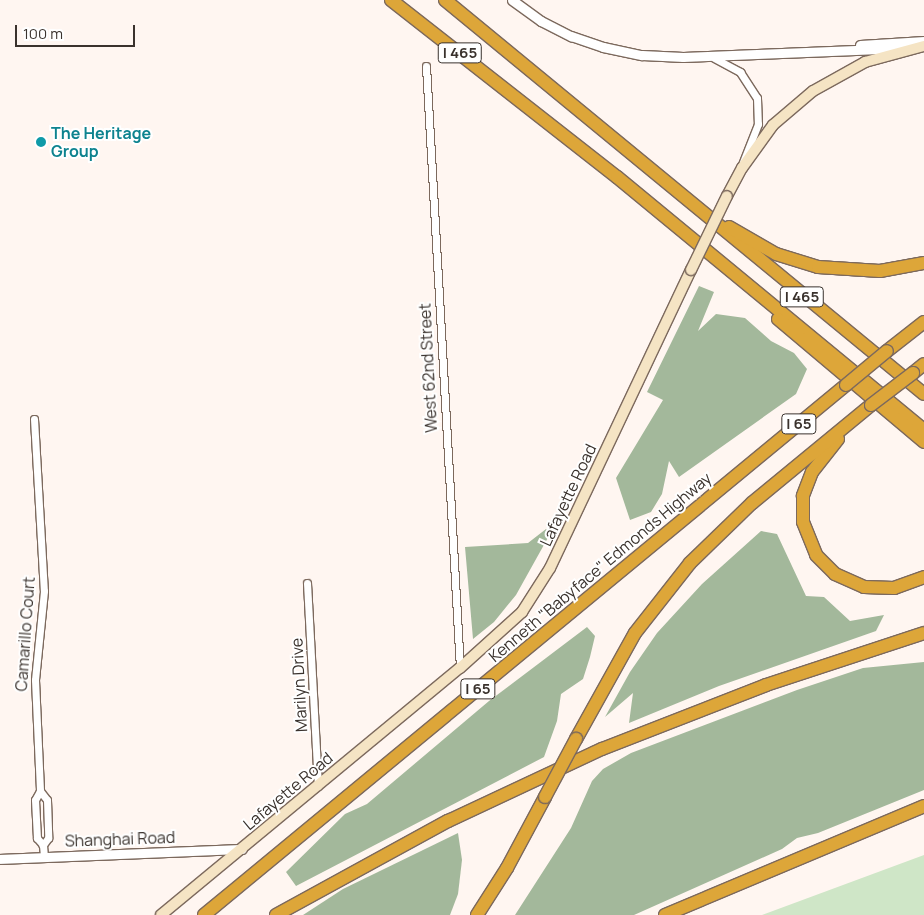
<!DOCTYPE html>
<style>
body{margin:0}
#map{position:relative;width:924px;height:915px;overflow:hidden;background:#fff6f1;font-family:Manrope,sans-serif}
div>[style]{position:absolute}
.green>*{inset:0;background:#cfe6c7}
.forest>*{inset:0;background:#a3b89b}
.roads{filter:drop-shadow(1px 0 #7c695d) drop-shadow(-1px 0 #7c695d) drop-shadow(0 1px #7c695d) drop-shadow(0 -1px #7c695d)}
.minor>*{height:7px;margin:-3.5px;padding:0 3.5px;transform-origin:3.5px;border-radius:3.5px;background:#fff}
.tertiary>*{height:9px;margin:-4.5px;padding:0 4.5px;transform-origin:4.5px;border-radius:4.5px;background:#fff}
.secondary>*{height:10px;margin:-5px;padding:0 5px;transform-origin:5px;border-radius:5px;background:#f5e4c4}
.motorway>*{height:12px;margin:-6px;padding:0 6px;transform-origin:6px;border-radius:6px;background:#dda639}
.bridges{filter:drop-shadow(1px 0 #7c695d) drop-shadow(-1px 0 #7c695d) drop-shadow(0 1px #7c695d) drop-shadow(0 -1px #7c695d)}
.secondary-bridge>*{height:10px;margin:-5px;padding:0 5px;transform-origin:5px;border-radius:5px;background:#f5e4c4}
.motorway-bridge>*{height:12px;margin:-6px;padding:0 6px;transform-origin:6px;border-radius:6px;background:#dda639}
.dots>*{width:14px;height:14px;translate:-50% -50%;box-sizing:border-box;border:2px solid #fff;border-radius:50%}
span{translate:-50% -50%;white-space:nowrap;text-align:center;line-height:1.15;-webkit-text-stroke:4px #fff;paint-order:stroke}
.shield-label span{padding:1px 4px;background:#fff;border:1px solid;border-radius:4px;-webkit-text-stroke-width:0}
.shield-label{font-size:15px;color:#3a322d;font-weight:700}
.culture-label{font-size:16px;color:#0d838f;font-weight:700}
.left{translate:0 -50%;text-align:left}
.street-label{font-size:16px;color:#3a322d}
.scale{position:absolute;left:15px;top:25px;width:120px;height:22px;box-sizing:border-box;border:2px solid #3a322d;border-top:0;padding-left:6px;font-size:15px;line-height:18px;white-space:nowrap;color:#3a322d;-webkit-text-stroke:4px #fff;paint-order:stroke}
</style>
<div id="map">
<div class="green">
<div style="clip-path:polygon(924px 855px,924px 915px,762px 915px)"></div>
</div>
<div class="forest">
<div style="clip-path:polygon(699px 286px,714px 292px,698px 331px,716px 314px,745px 318px,771px 341px,794px 353px,807px 369px,796px 394px,679px 477px,669px 461px,662px 494px,651px 512px,630px 520px,616px 478px,663px 400px,647px 392px)"></div>
<div style="clip-path:polygon(546px 529px,550px 534px,516px 595px,494px 622px,473px 639px,465px 547px,528px 543px)"></div>
<div style="clip-path:polygon(761px 531px,777px 534px,806px 596px,824px 597px,850px 621px,884px 615px,876px 631px,719px 686px,629px 723px,633px 693px,605px 717px,630px 672px,657px 633px,702px 584px)"></div>
<div style="clip-path:polygon(587px 627px,595px 636px,590px 657px,583px 679px,561px 694px,557px 721px,544px 757px,296px 886px,286px 872px,345px 814px,367px 804px,489px 701px)"></div>
<div style="clip-path:polygon(924px 662px,924px 790px,818px 833px,797px 838px,782px 849px,634px 915px,515px 915px,571px 828px,592px 781px,603px 769px,631px 753px,797px 690px,863px 668px)"></div>
<div style="clip-path:polygon(458px 833px,462px 860px,458px 894px,450px 915px,303px 915px,343px 889px)"></div>
</div>
<div class="roads">
<div class="minor">
<div style="left:714px;top:58px;width:30px;rotate:28deg"></div>
<div style="left:740px;top:72px;width:31px;rotate:57deg"></div>
<div style="left:757px;top:98px;width:26px;rotate:88deg"></div>
<div style="left:758px;top:124px;width:41px;rotate:111.5deg"></div>
<div style="left:426px;top:66px;width:603px;rotate:86.77deg"></div>
<div style="left:34px;top:419px;width:172px;rotate:86.7deg"></div>
<div style="left:44px;top:591px;width:89px;rotate:95.8deg"></div>
<div style="left:35px;top:680px;width:111px;rotate:87.4deg"></div>
<div style="left:40px;top:791px;width:10px;rotate:119deg"></div>
<div style="left:35px;top:800px;width:38px;rotate:87deg"></div>
<div style="left:37px;top:838px;width:9px;rotate:49deg"></div>
<div style="left:307px;top:583px;width:203px;rotate:86.9deg"></div>
<div style="left:40px;top:791px;width:11px;rotate:52deg"></div>
<div style="left:47px;top:800px;width:38px;rotate:88deg"></div>
<div style="left:48px;top:838px;width:9px;rotate:126deg"></div>
<div style="left:43px;top:845px;width:12px;rotate:85deg"></div>
</div>
<div class="tertiary">
<div style="left:512px;top:0;width:36px;rotate:36deg"></div>
<div style="left:541px;top:21px;width:34px;rotate:27deg"></div>
<div style="left:571px;top:36px;width:34px;rotate:19deg"></div>
<div style="left:603px;top:47px;width:40px;rotate:12deg"></div>
<div style="left:642px;top:55px;width:41px;rotate:2.8deg"></div>
<div style="left:683px;top:57px;width:222px;rotate:-2.3deg"></div>
<div style="left:860px;top:45px;width:64px;rotate:-3.6deg"></div>
<div style="left:0;top:859px;width:242px;rotate:-2.4deg"></div>
</div>
<div class="secondary">
<div style="left:727px;top:196px;width:32px;rotate:-62deg"></div>
<div style="left:742px;top:168px;width:53px;rotate:-54.2deg"></div>
<div style="left:773px;top:125px;width:52px;rotate:-40.4deg"></div>
<div style="left:813px;top:91px;width:60px;rotate:-29.1deg"></div>
<div style="left:865px;top:62px;width:61px;rotate:-15.2deg"></div>
<div style="left:161px;top:915px;width:388px;rotate:-39.6deg"></div>
<div style="left:460px;top:668px;width:84px;rotate:-42.1deg"></div>
<div style="left:522px;top:612px;width:52px;rotate:-57.5deg"></div>
<div style="left:550px;top:568px;width:330px;rotate:-64.7deg"></div>
</div>
<div class="motorway">
<div style="left:391px;top:0;width:287px;rotate:38.1deg"></div>
<div style="left:617px;top:177px;width:398px;rotate:39.5deg"></div>
<div style="left:445px;top:0;width:620px;rotate:39.44deg"></div>
<div style="left:729px;top:227px;width:54px;rotate:29.9deg"></div>
<div style="left:776px;top:254px;width:44px;rotate:17.2deg"></div>
<div style="left:818px;top:267px;width:62px;rotate:3.7deg"></div>
<div style="left:880px;top:271px;width:45px;rotate:-10.3deg"></div>
<div style="left:778px;top:319px;width:191px;rotate:40.1deg"></div>
<div style="left:887px;top:351px;width:47px;rotate:-38.1deg"></div>
<div style="left:913px;top:373px;width:14px;rotate:-39deg"></div>
<div style="left:838px;top:439px;width:42px;rotate:128.2deg"></div>
<div style="left:812px;top:472px;width:26px;rotate:111deg"></div>
<div style="left:803px;top:496px;width:26px;rotate:90deg"></div>
<div style="left:803px;top:522px;width:35px;rotate:68deg"></div>
<div style="left:816px;top:555px;width:27px;rotate:45deg"></div>
<div style="left:835px;top:574px;width:32px;rotate:24deg"></div>
<div style="left:864px;top:587px;width:30px;rotate:2deg"></div>
<div style="left:894px;top:588px;width:32px;rotate:-20deg"></div>
<div style="left:576px;top:739px;width:121px;rotate:-60.9deg"></div>
<div style="left:635px;top:633px;width:89px;rotate:-51.8deg"></div>
<div style="left:690px;top:563px;width:86px;rotate:-44.1deg"></div>
<div style="left:752px;top:503px;width:154px;rotate:-39.5deg"></div>
<div style="left:204px;top:915px;width:833px;rotate:-39.54deg"></div>
<div style="left:276px;top:915px;width:196px;rotate:-28.7deg"></div>
<div style="left:448px;top:821px;width:170px;rotate:-25.1deg"></div>
<div style="left:602px;top:749px;width:176px;rotate:-21.3deg"></div>
<div style="left:766px;top:685px;width:166px;rotate:-18.2deg"></div>
<div style="left:477px;top:915px;width:56px;rotate:-57.4deg"></div>
<div style="left:507px;top:868px;width:81px;rotate:-61.8deg"></div>
<div style="left:665px;top:915px;width:281px;rotate:-22.8deg"></div>
</div>
</div>
<div class="bridges">
<div class="secondary-bridge">
<div style="left:691px;top:270px;width:82px;rotate:-64.1deg"></div>
</div>
<div class="motorway-bridge">
<div style="left:846px;top:385px;width:53px;rotate:-39.7deg"></div>
<div style="left:871px;top:405px;width:53px;rotate:-37.3deg"></div>
<div style="left:545px;top:797px;width:66px;rotate:-61.9deg"></div>
</div>
</div>
<div class="dots">
<div style="left:41px;top:142px;background:#0f9aa8"></div>
</div>
<div class="shield-label">
<span style="left:460px;top:53px">I 465</span>
<span style="left:802px;top:297px">I 465</span>
<span style="left:799px;top:424px">I 65</span>
<span style="left:478px;top:689px">I 65</span>
</div>
<div class="culture-label">
<span class="left" style="left:51px;top:142px">The Heritage<br>Group</span>
</div>
<div class="street-label">
<span style="left:428px;top:368px;rotate:-93deg">West 62nd Street</span>
<span style="left:568px;top:495px;rotate:-65deg">Lafayette Road</span>
<span style="left:600px;top:567px;rotate:-40deg">Kenneth "Babyface" Edmonds Highway</span>
<span style="left:25px;top:634px;rotate:-86deg">Camarillo Court</span>
<span style="left:299px;top:685px;rotate:-93deg">Marilyn Drive</span>
<span style="left:288px;top:791px;rotate:-40deg">Lafayette Road</span>
<span style="left:120px;top:839px;rotate:-2deg">Shanghai Road</span>
</div>
<div class="scale">100 m</div>
</div>
